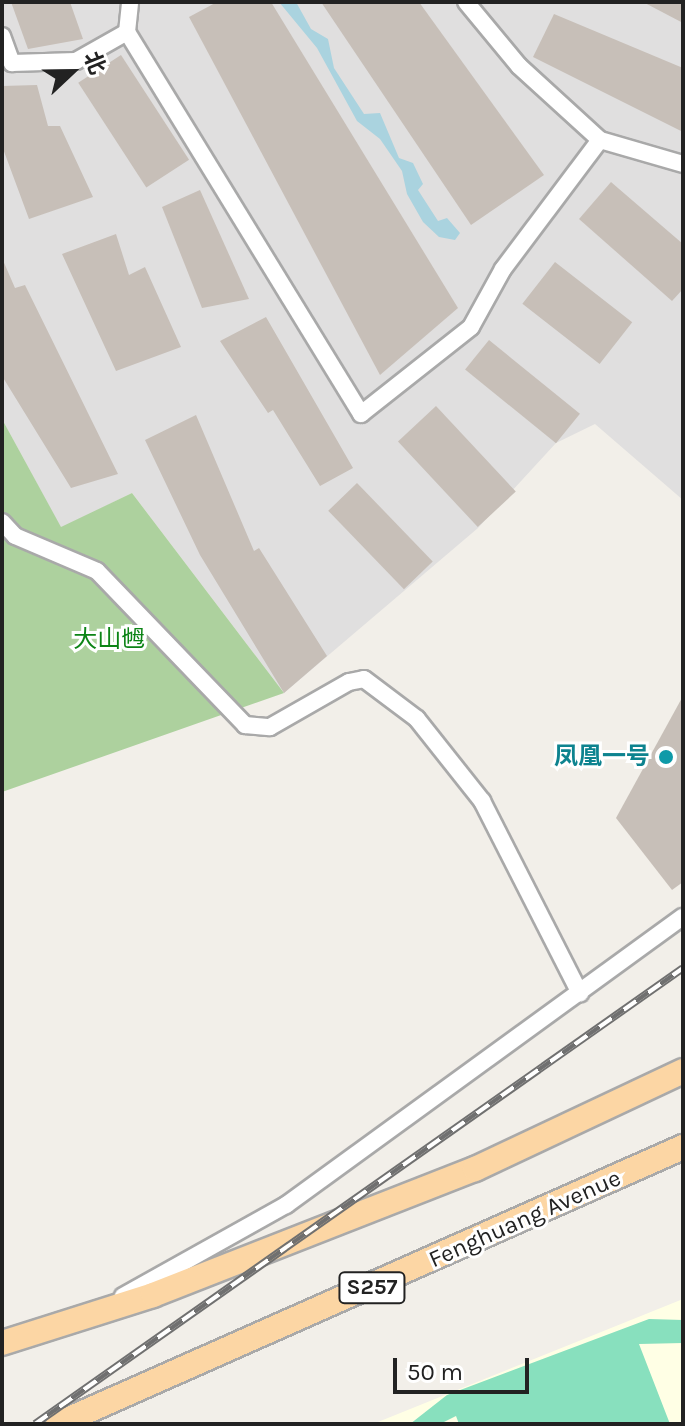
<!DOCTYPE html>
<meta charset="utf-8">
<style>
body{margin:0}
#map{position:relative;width:685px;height:1426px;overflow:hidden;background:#f2efe9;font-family:Karla,"Noto Sans SC",sans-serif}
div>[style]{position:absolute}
.residential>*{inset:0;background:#e0dfdf}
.education>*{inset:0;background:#ffffe5}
.forest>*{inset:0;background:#add19e}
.pitch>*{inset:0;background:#88e0be}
.water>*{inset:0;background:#aad3df}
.building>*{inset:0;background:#c7bfb8;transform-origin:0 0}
.roads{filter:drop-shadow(2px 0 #a9a9a9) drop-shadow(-2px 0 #a9a9a9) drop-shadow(0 2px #a9a9a9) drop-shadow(0 -2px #a9a9a9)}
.street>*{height:16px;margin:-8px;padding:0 8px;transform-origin:8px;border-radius:8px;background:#fff}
.primary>*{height:24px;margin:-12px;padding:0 12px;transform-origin:12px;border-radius:12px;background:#fcd6a4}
.rail>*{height:8px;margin-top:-4px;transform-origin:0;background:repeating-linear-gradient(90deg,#fff 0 15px,#707070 0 30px);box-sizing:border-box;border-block:2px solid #707070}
.dots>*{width:22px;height:22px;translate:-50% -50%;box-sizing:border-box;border:4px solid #fff;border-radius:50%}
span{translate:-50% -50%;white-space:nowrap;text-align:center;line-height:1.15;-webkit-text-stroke:6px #fff;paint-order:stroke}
.shield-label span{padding:2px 6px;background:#fff;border:2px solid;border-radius:6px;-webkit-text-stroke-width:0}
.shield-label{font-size:22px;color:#222;font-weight:700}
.park-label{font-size:24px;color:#0c8416}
.culture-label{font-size:24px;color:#0d838f;font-weight:700}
.right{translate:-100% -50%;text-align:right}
.street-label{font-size:24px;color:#222}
.frame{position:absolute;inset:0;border:4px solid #222;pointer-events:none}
.north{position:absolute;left:32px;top:32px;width:80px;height:80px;-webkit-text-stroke:6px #fff;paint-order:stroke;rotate:68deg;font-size:22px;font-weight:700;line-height:32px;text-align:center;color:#222}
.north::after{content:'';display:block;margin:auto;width:28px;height:36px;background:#222;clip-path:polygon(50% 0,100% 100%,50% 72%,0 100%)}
.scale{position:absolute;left:393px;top:1358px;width:136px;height:36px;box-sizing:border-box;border:4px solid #222;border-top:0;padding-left:10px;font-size:24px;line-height:28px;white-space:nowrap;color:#222;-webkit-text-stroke:6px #fff;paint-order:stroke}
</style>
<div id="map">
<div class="residential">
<div style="clip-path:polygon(2px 2px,683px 2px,683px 500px,595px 424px,556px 443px,478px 528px,284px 693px,132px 493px,61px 528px,2px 419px)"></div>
</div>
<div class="education">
<div style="clip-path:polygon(683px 1299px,683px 1424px,373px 1424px)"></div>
</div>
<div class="forest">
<div style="clip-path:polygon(2px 419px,61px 527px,132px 493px,284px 693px,2px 792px)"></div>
</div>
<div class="pitch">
<div style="clip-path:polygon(649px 1319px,683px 1320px,683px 1343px,639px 1344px,670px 1424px,459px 1424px,456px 1416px,440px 1424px,410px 1424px,447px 1395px)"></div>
</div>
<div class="water">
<div style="clip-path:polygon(279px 2px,296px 2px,311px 29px,328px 39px,334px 68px,364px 114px,380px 113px,399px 158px,413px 163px,423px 184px,418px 190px,438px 221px,447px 218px,460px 233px,455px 240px,439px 237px,423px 222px,407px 194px,402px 171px,380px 139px,357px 121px,317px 48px)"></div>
</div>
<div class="building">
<div style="clip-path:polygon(11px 2px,70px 2px,83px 39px,28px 49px)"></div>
<div style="clip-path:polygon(217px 2px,271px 2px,458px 308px,380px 375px,189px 17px)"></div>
<div style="clip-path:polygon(321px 2px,419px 2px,544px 175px,471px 225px)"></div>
<div style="clip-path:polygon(643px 2px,683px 2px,683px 23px)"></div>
<div style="clip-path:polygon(554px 14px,683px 68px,683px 132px,533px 57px)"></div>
<div style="left:121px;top:55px;width:125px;height:51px;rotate:57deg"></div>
<div style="clip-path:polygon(37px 85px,48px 126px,60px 126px,93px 197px,29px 219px,2px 146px,2px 86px)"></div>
<div style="clip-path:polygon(611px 182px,683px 244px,683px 289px,672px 301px,579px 219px)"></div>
<div style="clip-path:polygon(200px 190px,249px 299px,202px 308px,162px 207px)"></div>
<div style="clip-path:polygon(116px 234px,129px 275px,145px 267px,181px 347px,116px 371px,62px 254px)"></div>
<div style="clip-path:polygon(2px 258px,15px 288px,25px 285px,118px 474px,71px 488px,2px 376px)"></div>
<div style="left:555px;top:262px;width:98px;height:53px;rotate:38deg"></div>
<div style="clip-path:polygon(266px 317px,353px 468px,320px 486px,273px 410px,268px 413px,220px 341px)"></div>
<div style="left:489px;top:340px;width:117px;height:38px;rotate:39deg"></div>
<div style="left:436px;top:406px;width:117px;height:52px;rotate:47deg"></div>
<div style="clip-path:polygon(196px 415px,254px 551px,259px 548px,327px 656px,284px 693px,200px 555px,145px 440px)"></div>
<div style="left:357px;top:483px;width:109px;height:40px;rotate:46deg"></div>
<div style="clip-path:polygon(683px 696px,683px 882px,672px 890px,616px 818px)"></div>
</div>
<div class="roads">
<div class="street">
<div style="left:466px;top:2px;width:83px;rotate:50.4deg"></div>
<div style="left:519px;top:66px;width:110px;rotate:42.4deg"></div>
<div style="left:600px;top:140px;width:86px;rotate:16.1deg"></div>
<div style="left:127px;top:32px;width:448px;rotate:58.5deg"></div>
<div style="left:361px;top:414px;width:140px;rotate:-38.3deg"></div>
<div style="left:471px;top:327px;width:66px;rotate:-61.1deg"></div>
<div style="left:503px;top:269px;width:161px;rotate:-53.1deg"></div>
<div style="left:2px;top:36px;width:29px;rotate:70deg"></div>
<div style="left:12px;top:63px;width:64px;rotate:-1.8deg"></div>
<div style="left:76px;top:61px;width:59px;rotate:-29.6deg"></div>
<div style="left:127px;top:32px;width:30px;rotate:-84deg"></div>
<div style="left:2px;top:522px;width:19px;rotate:47deg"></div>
<div style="left:15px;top:536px;width:89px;rotate:23.1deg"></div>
<div style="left:97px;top:571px;width:214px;rotate:46.1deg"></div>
<div style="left:245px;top:725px;width:25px;rotate:5deg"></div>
<div style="left:270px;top:727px;width:91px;rotate:-29.7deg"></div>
<div style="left:349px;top:682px;width:15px;rotate:-11deg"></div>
<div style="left:364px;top:679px;width:66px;rotate:37deg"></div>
<div style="left:417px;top:719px;width:105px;rotate:51.6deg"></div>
<div style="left:482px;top:801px;width:216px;rotate:63deg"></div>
<div style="left:123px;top:1296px;width:187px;rotate:-29.2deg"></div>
<div style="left:286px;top:1205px;width:490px;rotate:-36deg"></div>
</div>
<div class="primary">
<div style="left:2px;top:1343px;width:158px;rotate:-17.6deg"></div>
<div style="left:153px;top:1295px;width:346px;rotate:-21.4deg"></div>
<div style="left:475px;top:1169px;width:230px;rotate:-25.2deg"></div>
<div style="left:58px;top:1424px;width:684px;rotate:-23.9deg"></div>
</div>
</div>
<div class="rail">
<div style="left:35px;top:1424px;width:792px;rotate:-35.13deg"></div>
</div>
<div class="dots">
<div style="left:666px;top:757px;background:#0f9aa8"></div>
</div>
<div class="shield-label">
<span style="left:372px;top:1288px">S257</span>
</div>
<div class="park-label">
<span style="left:109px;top:640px">大山乸</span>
</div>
<div class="culture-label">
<span class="right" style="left:650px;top:757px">凤凰一号</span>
</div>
<div class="street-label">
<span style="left:525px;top:1219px;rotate:-24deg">Fenghuang Avenue</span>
</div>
<div class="frame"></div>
<div class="north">北</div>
<div class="scale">50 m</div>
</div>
